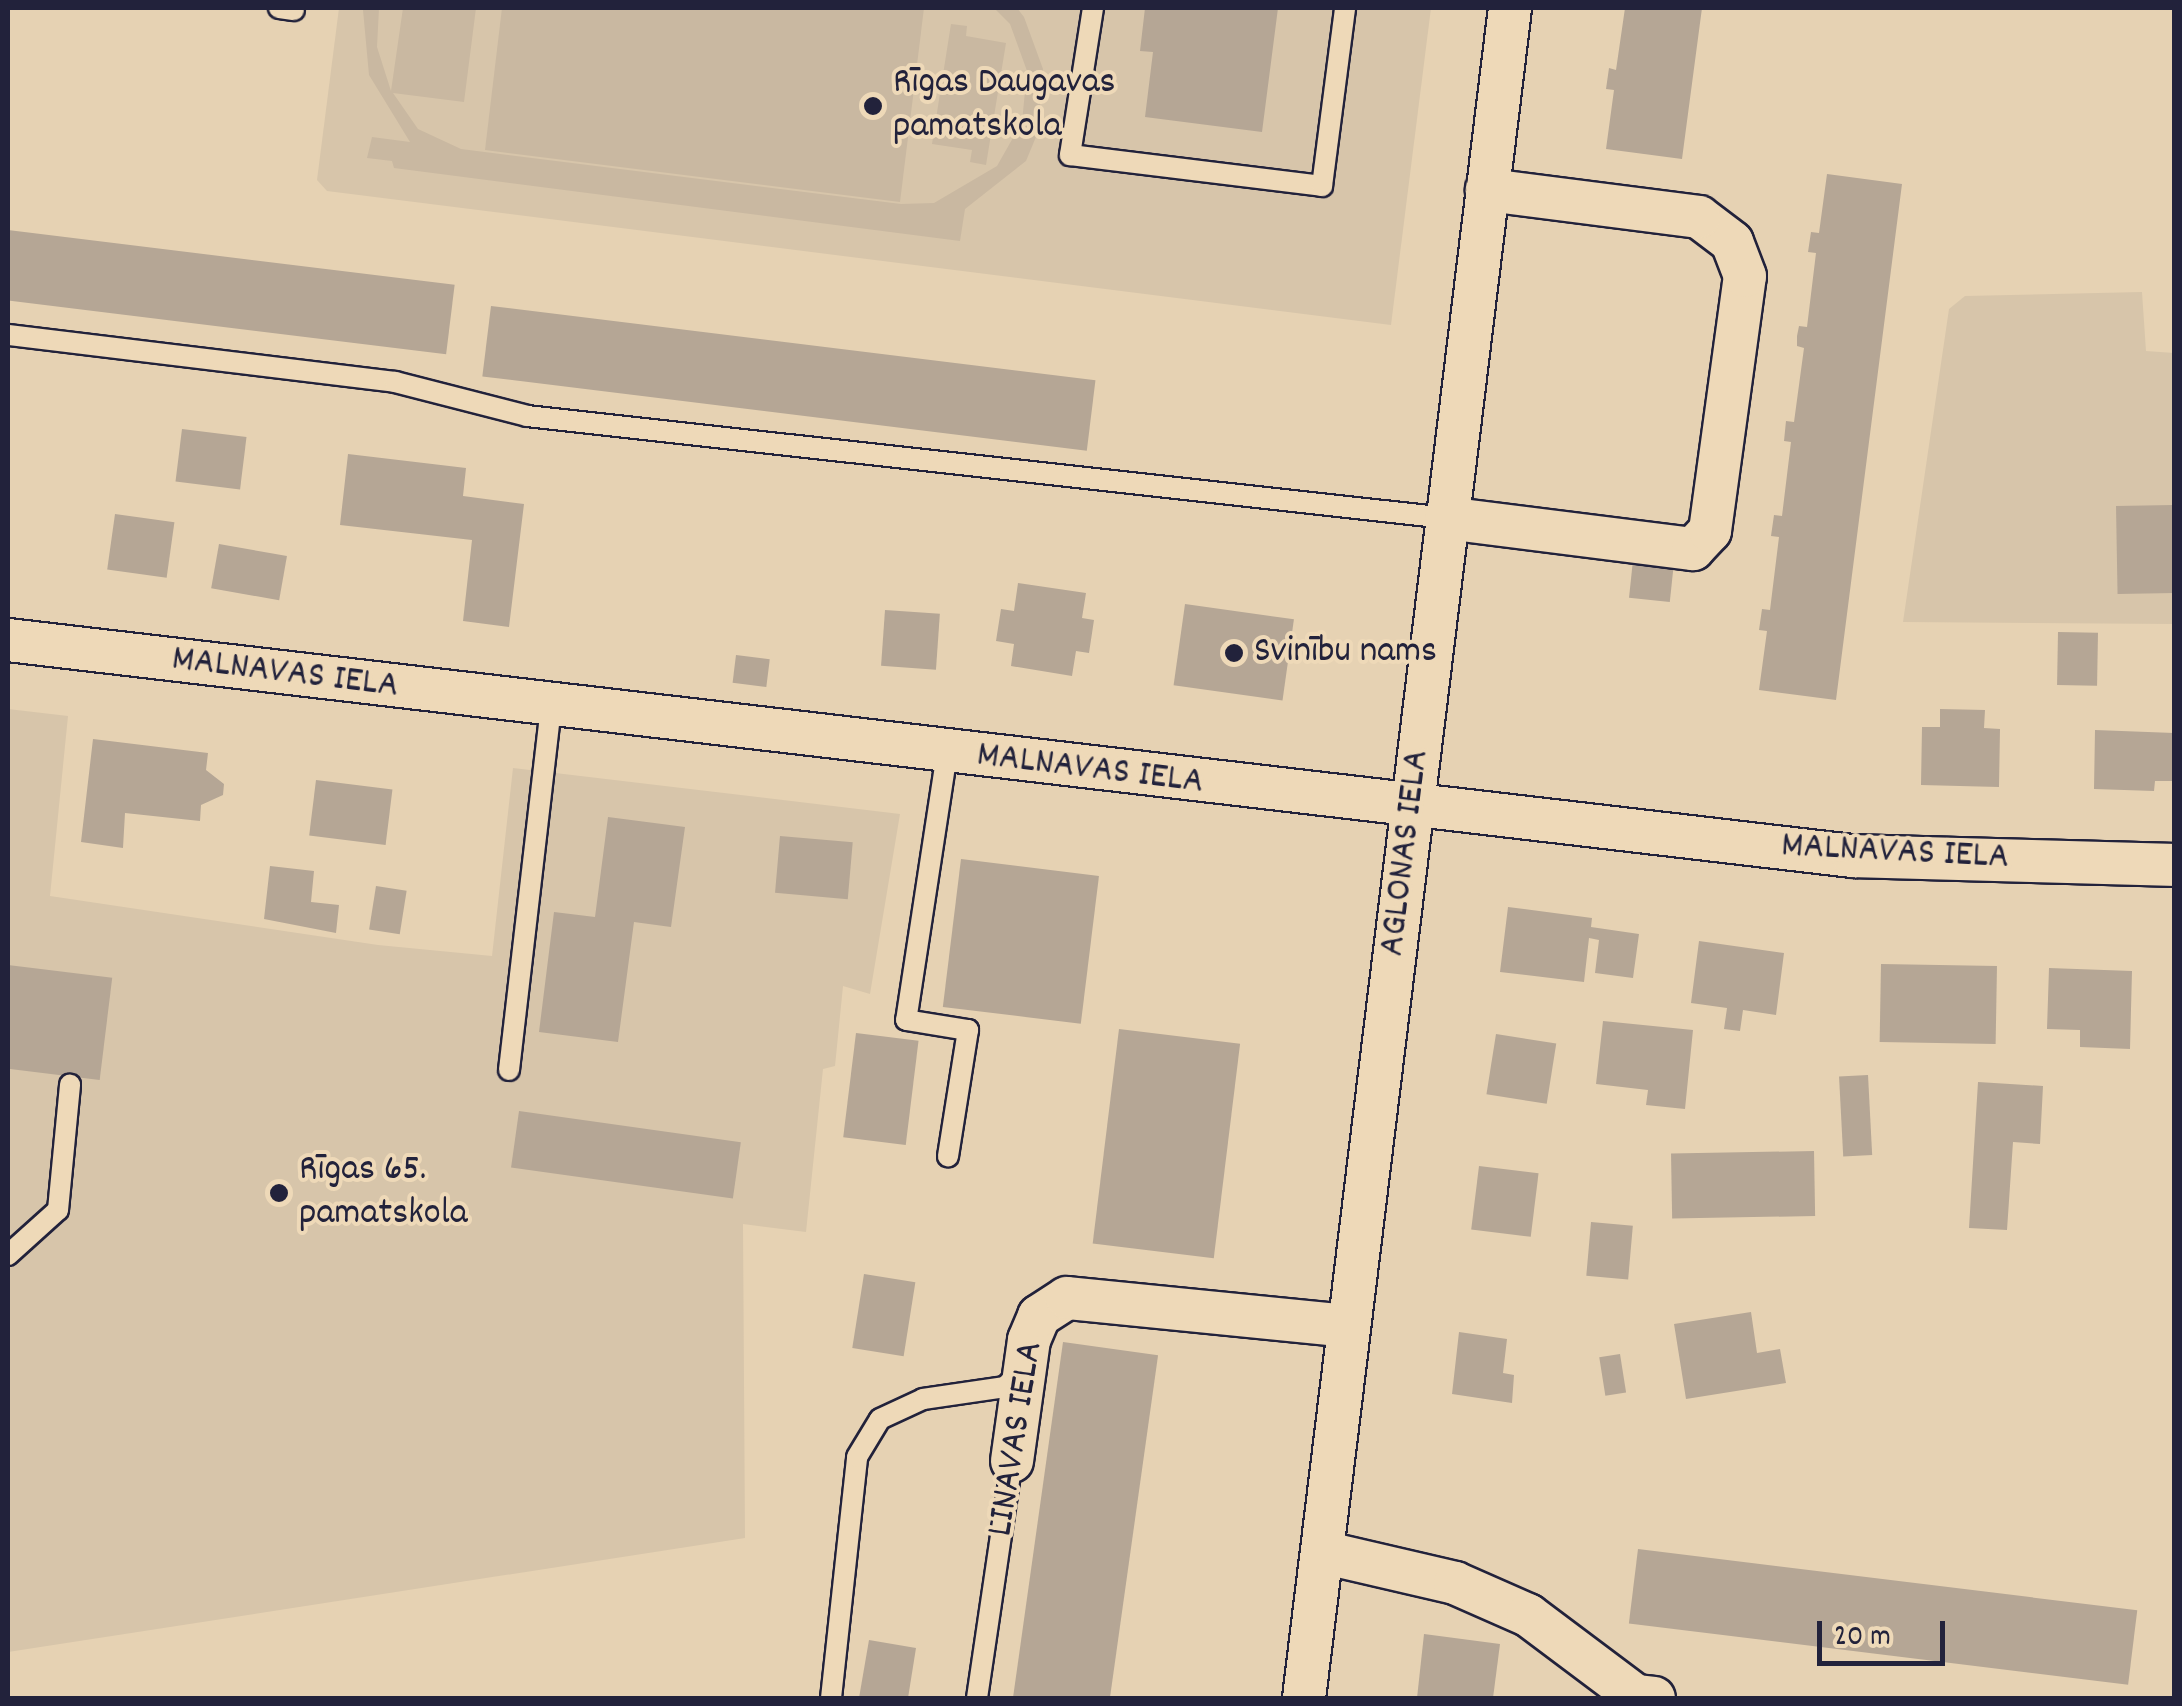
<!DOCTYPE html>
<meta charset="utf-8">
<style>
body{margin:0}
#map{position:relative;width:2182px;height:1706px;overflow:hidden;background:#e6d2b3;font-family:Dekko,sans-serif}
div>[style]{position:absolute}
.built>*{inset:0;background:#d7c5aa}
.green>*{inset:0;background:#c9b8a1}
.building>*{inset:0;background:#b5a695;transform-origin:0 0}
.roads{filter:drop-shadow(2px 0 #22223b) drop-shadow(-2px 0 #22223b) drop-shadow(0 2px #22223b) drop-shadow(0 -2px #22223b)}
.lane>*{height:20px;margin:-10px;padding:0 10px;transform-origin:10px;border-radius:10px;background:#eed9b8}
.street>*{height:42px;margin:-21px;padding:0 21px;transform-origin:21px;border-radius:21px;background:#eed9b8}
.dots>*{width:28px;height:28px;translate:-50% -50%;box-sizing:border-box;border:5px solid #eed9b8;border-radius:50%}
span{translate:-50% -50%;white-space:nowrap;text-align:center;line-height:1.15;-webkit-text-stroke:8px #eed9b8;paint-order:stroke}
.poi-label{font-size:38px;color:#22223b}
.left{translate:0 -50%;text-align:left}
.street-label{font-size:38px;color:#22223b}
.frame{position:absolute;inset:0;border:10px solid #22223b;pointer-events:none}
.scale{position:absolute;left:1817px;top:1621px;width:128px;height:45px;box-sizing:border-box;border:5px solid #22223b;border-top:0;padding-left:12px;font-size:30px;line-height:35px;white-space:nowrap;color:#22223b;-webkit-text-stroke:8px #eed9b8;paint-order:stroke}
</style>
<div id="map">
<div class="built">
<div style="clip-path:polygon(339px 8px,1431px 8px,1391px 325px,327px 191px,317px 180px)"></div>
<div style="clip-path:polygon(2142px 292px,2146px 351px,2174px 353px,2174px 624px,1903px 622px,1949px 309px,1965px 296px)"></div>
<div style="clip-path:polygon(8px 709px,68px 716px,50px 896px,378px 945px,492px 956px,513px 768px,900px 814px,870px 994px,843px 986px,835px 1066px,823px 1069px,806px 1232px,743px 1224px,745px 1538px,8px 1652px)"></div>
</div>
<div class="green">
<div style="clip-path:polygon(379px 8px,377px 47px,391px 91px,403px 8px,476px 8px,464px 102px,393px 93px,418px 129px,461px 149px,901px 204px,934px 203px,997px 166px,1022px 122px,1027px 71px,1010px 24px,994px 8px,1017px 8px,1024px 17px,1043px 69px,1038px 132px,1026px 161px,965px 209px,960px 241px,394px 168px,392px 161px,367px 158px,372px 137px,410px 142px,369px 75px,363px 10px)"></div>
<div style="clip-path:polygon(502px 8px,924px 8px,900px 202px,485px 150px)"></div>
<div style="clip-path:polygon(951px 24px,967px 26px,966px 36px,1006px 43px,986px 165px,970px 162px,972px 150px,932px 144px)"></div>
</div>
<div class="building">
<div style="clip-path:polygon(1145px 8px,1278px 8px,1262px 132px,1145px 117px,1153px 52px,1140px 51px)"></div>
<div style="clip-path:polygon(1625px 8px,1702px 8px,1682px 159px,1606px 149px,1614px 90px,1606px 89px,1609px 68px,1616px 70px)"></div>
<div style="clip-path:polygon(1827px 174px,1902px 184px,1836px 700px,1759px 690px,1767px 631px,1759px 630px,1762px 609px,1770px 610px,1779px 537px,1771px 536px,1774px 515px,1782px 516px,1791px 442px,1784px 441px,1786px 421px,1794px 422px,1804px 348px,1797px 346px,1797px 336px,1799px 326px,1807px 327px,1816px 253px,1808px 252px,1811px 232px,1819px 233px)"></div>
<div style="left:8px;top:230px;width:450px;height:70px;rotate:7deg"></div>
<div style="left:491px;top:306px;width:609px;height:71px;rotate:7deg"></div>
<div style="left:182px;top:429px;width:65px;height:53px;rotate:7deg"></div>
<div style="clip-path:polygon(348px 454px,466px 468px,463px 496px,524px 504px,509px 627px,463px 621px,472px 540px,340px 525px)"></div>
<div style="left:2173px;top:505px;width:88px;height:57px;rotate:89deg"></div>
<div style="left:115px;top:514px;width:60px;height:56px;rotate:8deg"></div>
<div style="left:219px;top:544px;width:69px;height:45px;rotate:10deg"></div>
<div style="left:1633px;top:560px;width:41px;height:38px;rotate:6deg"></div>
<div style="clip-path:polygon(1018px 583px,1086px 593px,1082px 618px,1094px 620px,1089px 653px,1076px 651px,1072px 676px,1011px 666px,1014px 644px,996px 641px,1001px 609px,1014px 611px)"></div>
<div style="left:1185px;top:604px;width:110px;height:82px;rotate:8deg"></div>
<div style="left:885px;top:610px;width:55px;height:56px;rotate:4deg"></div>
<div style="left:2058px;top:632px;width:40px;height:53px;rotate:1deg"></div>
<div style="left:736px;top:655px;width:34px;height:28px;rotate:7deg"></div>
<div style="clip-path:polygon(1940px 709px,1985px 710px,1984px 728px,2000px 729px,1999px 787px,1921px 785px,1922px 727px,1940px 727px)"></div>
<div style="clip-path:polygon(2095px 730px,2174px 733px,2174px 781px,2155px 781px,2154px 791px,2094px 789px)"></div>
<div style="clip-path:polygon(93px 739px,208px 753px,206px 770px,224px 784px,223px 795px,201px 805px,200px 821px,125px 813px,123px 848px,81px 842px)"></div>
<div style="left:316px;top:780px;width:77px;height:56px;rotate:7deg"></div>
<div style="clip-path:polygon(608px 817px,685px 827px,671px 927px,634px 922px,618px 1042px,539px 1032px,554px 912px,595px 917px)"></div>
<div style="left:780px;top:836px;width:73px;height:57px;rotate:5deg"></div>
<div style="left:961px;top:859px;width:139px;height:149px;rotate:7deg"></div>
<div style="clip-path:polygon(270px 866px,314px 871px,311px 902px,339px 905px,336px 933px,264px 919px)"></div>
<div style="left:376px;top:886px;width:31px;height:44px;rotate:9deg"></div>
<div style="clip-path:polygon(1508px 907px,1592px 918px,1591px 927px,1639px 934px,1633px 978px,1595px 973px,1599px 940px,1589px 938px,1584px 982px,1500px 972px)"></div>
<div style="clip-path:polygon(1699px 941px,1784px 953px,1776px 1015px,1743px 1010px,1740px 1031px,1724px 1029px,1727px 1008px,1691px 1003px)"></div>
<div style="left:1881px;top:964px;width:116px;height:78px;rotate:1deg"></div>
<div style="left:8px;top:965px;width:105px;height:103px;rotate:7deg"></div>
<div style="clip-path:polygon(2049px 968px,2132px 971px,2130px 1049px,2080px 1047px,2080px 1030px,2047px 1029px)"></div>
<div style="clip-path:polygon(1603px 1021px,1693px 1030px,1685px 1109px,1646px 1105px,1648px 1090px,1596px 1084px)"></div>
<div style="left:1119px;top:1029px;width:122px;height:216px;rotate:7deg"></div>
<div style="left:856px;top:1033px;width:63px;height:105px;rotate:7deg"></div>
<div style="left:1496px;top:1034px;width:61px;height:61px;rotate:9deg"></div>
<div style="left:1868px;top:1075px;width:80px;height:29px;rotate:87deg"></div>
<div style="clip-path:polygon(1978px 1082px,2043px 1086px,2040px 1144px,2013px 1142px,2007px 1230px,1969px 1228px)"></div>
<div style="left:519px;top:1111px;width:224px;height:57px;rotate:8deg"></div>
<div style="left:1814px;top:1151px;width:65px;height:143px;rotate:89deg"></div>
<div style="left:1479px;top:1166px;width:60px;height:64px;rotate:7deg"></div>
<div style="left:1591px;top:1222px;width:42px;height:54px;rotate:5deg"></div>
<div style="left:864px;top:1274px;width:52px;height:75px;rotate:9deg"></div>
<div style="clip-path:polygon(1751px 1312px,1757px 1353px,1780px 1349px,1786px 1383px,1686px 1399px,1674px 1324px)"></div>
<div style="clip-path:polygon(1459px 1332px,1507px 1339px,1503px 1373px,1514px 1375px,1512px 1403px,1452px 1394px)"></div>
<div style="left:1063px;top:1342px;width:96px;height:359px;rotate:8deg"></div>
<div style="left:1620px;top:1354px;width:39px;height:21px;rotate:81deg"></div>
<div style="left:1638px;top:1549px;width:503px;height:75px;rotate:7deg"></div>
<div style="clip-path:polygon(1424px 1634px,1500px 1644px,1493px 1698px,1417px 1698px)"></div>
<div style="clip-path:polygon(869px 1640px,916px 1648px,908px 1698px,859px 1698px)"></div>
</div>
<div class="roads">
<div class="lane">
<div style="left:279px;top:8px;width:15px;rotate:8deg"></div>
<div style="left:1093px;top:8px;width:149px;rotate:98.9deg"></div>
<div style="left:1070px;top:155px;width:254px;rotate:7deg"></div>
<div style="left:1322px;top:186px;width:179px;rotate:-82.6deg"></div>
<div style="left:8px;top:335px;width:390px;rotate:6.9deg"></div>
<div style="left:395px;top:382px;width:136px;rotate:14.4deg"></div>
<div style="left:527px;top:416px;width:925px;rotate:6.33deg"></div>
<div style="left:947px;top:753px;width:270px;rotate:98.7deg"></div>
<div style="left:906px;top:1020px;width:63px;rotate:9.2deg"></div>
<div style="left:968px;top:1030px;width:128px;rotate:99deg"></div>
<div style="left:509px;top:1070px;width:366px;rotate:-83.4deg"></div>
<div style="left:8px;top:1255px;width:67px;rotate:-42deg"></div>
<div style="left:58px;top:1210px;width:126px;rotate:-84.5deg"></div>
<div style="left:831px;top:1698px;width:242px;rotate:-83.8deg"></div>
<div style="left:857px;top:1457px;width:44px;rotate:-58.8deg"></div>
<div style="left:880px;top:1419px;width:47px;rotate:-24.9deg"></div>
<div style="left:923px;top:1399px;width:83px;rotate:-8.3deg"></div>
<div style="left:1005px;top:1387px;width:20px;rotate:-45deg"></div>
<div style="left:977px;top:1698px;width:240px;rotate:-81.6deg"></div>
</div>
<div class="street">
<div style="left:1446px;top:518px;width:249px;rotate:7.2deg"></div>
<div style="left:1693px;top:549px;width:25px;rotate:-47deg"></div>
<div style="left:1710px;top:531px;width:257px;rotate:-82.2deg"></div>
<div style="left:1745px;top:276px;width:36px;rotate:-111deg"></div>
<div style="left:1732px;top:242px;width:41px;rotate:-142.9deg"></div>
<div style="left:1699px;top:217px;width:214px;rotate:-172.7deg"></div>
<div style="left:8px;top:640px;width:1858px;rotate:6.68deg"></div>
<div style="left:1853px;top:856px;width:321px;rotate:1.6deg"></div>
<div style="left:1012px;top:1461px;width:122px;rotate:-82deg"></div>
<div style="left:1029px;top:1340px;width:26px;rotate:-67deg"></div>
<div style="left:1039px;top:1316px;width:33px;rotate:-33deg"></div>
<div style="left:1067px;top:1298px;width:283px;rotate:5.7deg"></div>
<div style="left:1322px;top:1552px;width:137px;rotate:13.1deg"></div>
<div style="left:1455px;top:1583px;width:80px;rotate:23.7deg"></div>
<div style="left:1528px;top:1615px;width:135px;rotate:36.9deg"></div>
<div style="left:1636px;top:1696px;width:18px;rotate:6deg"></div>
<div style="left:1304px;top:1698px;width:1703px;rotate:-83.05deg"></div>
</div>
</div>
<div class="dots">
<div style="left:873px;top:106px;background:#22223b"></div>
<div style="left:1234px;top:653px;background:#22223b"></div>
<div style="left:279px;top:1193px;background:#22223b"></div>
</div>
<div class="poi-label">
<span class="left" style="left:893px;top:106px">Rīgas Daugavas<br>pamatskola</span>
<span class="left" style="left:1254px;top:653px">Svinību nams</span>
<span class="left" style="left:299px;top:1193px">Rīgas 65.<br>pamatskola</span>
</div>
<div class="street-label">
<span style="left:285px;top:674px;rotate:7deg">MALNAVAS IELA</span>
<span style="left:1090px;top:770px;rotate:7deg">MALNAVAS IELA</span>
<span style="left:1406px;top:853px;rotate:-83deg">AGLONAS IELA</span>
<span style="left:1895px;top:853px;rotate:3deg">MALNAVAS IELA</span>
<span style="left:1017px;top:1439px;rotate:-81deg">LINAVAS IELA</span>
</div>
<div class="frame"></div>
<div class="scale">20 m</div>
</div>
